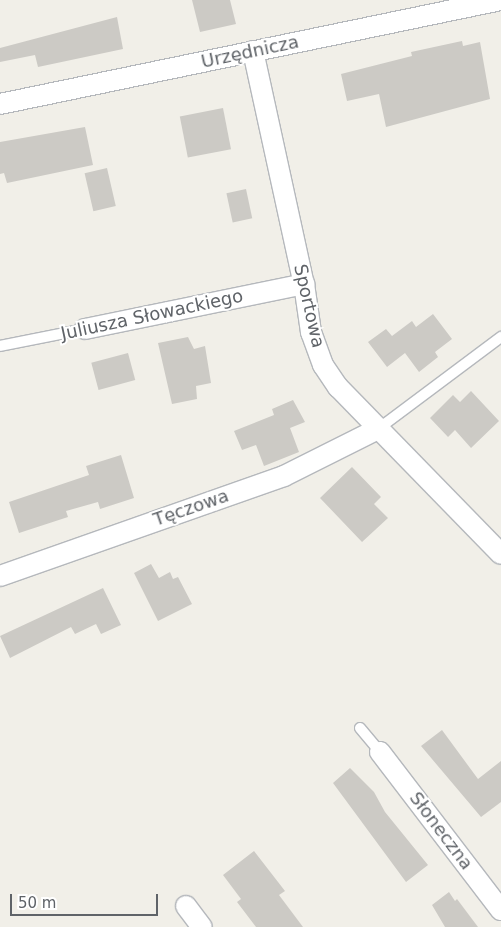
<!DOCTYPE html>
<meta charset="utf-8">
<style>
body{margin:0}
#map{position:relative;width:501px;height:927px;overflow:hidden;background:#f1efe8;font-family:"DejaVu Sans",sans-serif}
div>[style]{position:absolute}
.building>*{inset:0;background:#cccac5;transform-origin:0 0}
.roads{filter:drop-shadow(1px 0 #b5b8bc) drop-shadow(-1px 0 #b5b8bc) drop-shadow(0 1px #b5b8bc) drop-shadow(0 -1px #b5b8bc)}
.service>*{height:10px;margin:-5px;padding:0 5px;transform-origin:5px;border-radius:5px;background:#fff}
.minor>*{height:20px;margin:-10px;padding:0 10px;transform-origin:10px;border-radius:10px;background:#fff}
span{translate:-50% -50%;white-space:nowrap;text-align:center;line-height:1.15;-webkit-text-stroke:4px #fff;paint-order:stroke}
.street-label{font-size:18px;color:#5f6368}
.scale{position:absolute;left:10px;top:894px;width:148px;height:22px;box-sizing:border-box;border:2px solid #5f6368;border-top:0;padding-left:6px;font-size:15px;line-height:18px;white-space:nowrap;color:#5f6368;-webkit-text-stroke:4px #fff;paint-order:stroke}
</style>
<div id="map">
<div class="building">
<div style="clip-path:polygon(192px 0,230px 0,236px 24px,200px 32px)"></div>
<div style="clip-path:polygon(117px 17px,123px 49px,38px 67px,35px 55px,0 62px,0 48px)"></div>
<div style="clip-path:polygon(462px 41px,463px 46px,480px 42px,490px 99px,386px 127px,379px 94px,347px 101px,341px 74px,412px 56px,411px 52px)"></div>
<div style="left:223px;top:108px;width:42px;height:44px;rotate:79deg"></div>
<div style="clip-path:polygon(85px 127px,93px 165px,7px 183px,4px 173px,0 174px,0 142px)"></div>
<div style="left:107px;top:168px;width:39px;height:23px;rotate:77deg"></div>
<div style="left:246px;top:189px;width:30px;height:20px;rotate:78deg"></div>
<div style="clip-path:polygon(433px 314px,452px 339px,435px 352px,438px 357px,419px 372px,405px 353px,387px 367px,368px 342px,386px 329px,392px 336px,412px 321px,416px 327px)"></div>
<div style="clip-path:polygon(188px 337px,194px 349px,205px 346px,211px 383px,196px 386px,197px 399px,172px 404px,158px 343px)"></div>
<div style="left:128px;top:353px;width:28px;height:38px;rotate:75deg"></div>
<div style="clip-path:polygon(471px 391px,499px 421px,471px 448px,455px 430px,448px 437px,430px 418px,453px 395px,460px 402px)"></div>
<div style="clip-path:polygon(293px 400px,305px 422px,290px 428px,299px 452px,264px 466px,256px 445px,242px 450px,234px 431px,274px 415px,272px 409px)"></div>
<div style="clip-path:polygon(121px 455px,134px 498px,100px 509px,98px 502px,66px 511px,68px 517px,19px 533px,9px 502px,89px 475px,86px 466px)"></div>
<div style="clip-path:polygon(352px 467px,381px 497px,374px 504px,388px 518px,362px 542px,320px 498px)"></div>
<div style="clip-path:polygon(151px 564px,159px 578px,170px 572px,173px 579px,178px 577px,192px 604px,158px 621px,134px 573px)"></div>
<div style="clip-path:polygon(103px 588px,121px 625px,101px 634px,96px 624px,75px 634px,71px 627px,10px 658px,0 636px)"></div>
<div style="clip-path:polygon(442px 730px,478px 779px,501px 761px,501px 802px,481px 817px,421px 746px)"></div>
<div style="clip-path:polygon(350px 768px,374px 792px,385px 812px,428px 865px,406px 882px,333px 783px)"></div>
<div style="clip-path:polygon(254px 851px,285px 891px,279px 895px,303px 927px,256px 927px,237px 902px,241px 899px,223px 875px)"></div>
<div style="clip-path:polygon(449px 892px,455px 901px,457px 899px,478px 927px,445px 927px,432px 905px)"></div>
</div>
<div class="roads">
<div class="service">
<div style="left:0;top:346px;width:87px;rotate:-11.3deg"></div>
<div style="left:378px;top:429px;width:154px;rotate:-36.8deg"></div>
<div style="left:360px;top:728px;width:31px;rotate:50deg"></div>
</div>
<div class="minor">
<div style="left:253px;top:51px;width:239px;rotate:77.7deg"></div>
<div style="left:304px;top:284px;width:49px;rotate:81.7deg"></div>
<div style="left:311px;top:332px;width:35px;rotate:70deg"></div>
<div style="left:323px;top:365px;width:27px;rotate:56deg"></div>
<div style="left:338px;top:387px;width:233px;rotate:45.7deg"></div>
<div style="left:0;top:104px;width:512px;rotate:-11.73deg"></div>
<div style="left:85px;top:329px;width:224px;rotate:-11.6deg"></div>
<div style="left:0;top:576px;width:301px;rotate:-19.4deg"></div>
<div style="left:284px;top:476px;width:105px;rotate:-26.6deg"></div>
<div style="left:380px;top:752px;width:199px;rotate:52.6deg"></div>
<div style="left:186px;top:906px;width:26px;rotate:53deg"></div>
</div>
</div>
<div class="street-label">
<span style="left:250px;top:52px;rotate:-12deg">Urzędnicza</span>
<span style="left:309px;top:306px;rotate:77deg">Sportowa</span>
<span style="left:152px;top:315px;rotate:-12deg">Juliusza Słowackiego</span>
<span style="left:191px;top:508px;rotate:-19deg">Tęczowa</span>
<span style="left:441px;top:831px;rotate:53deg">Słoneczna</span>
</div>
<div class="scale">50 m</div>
</div>
